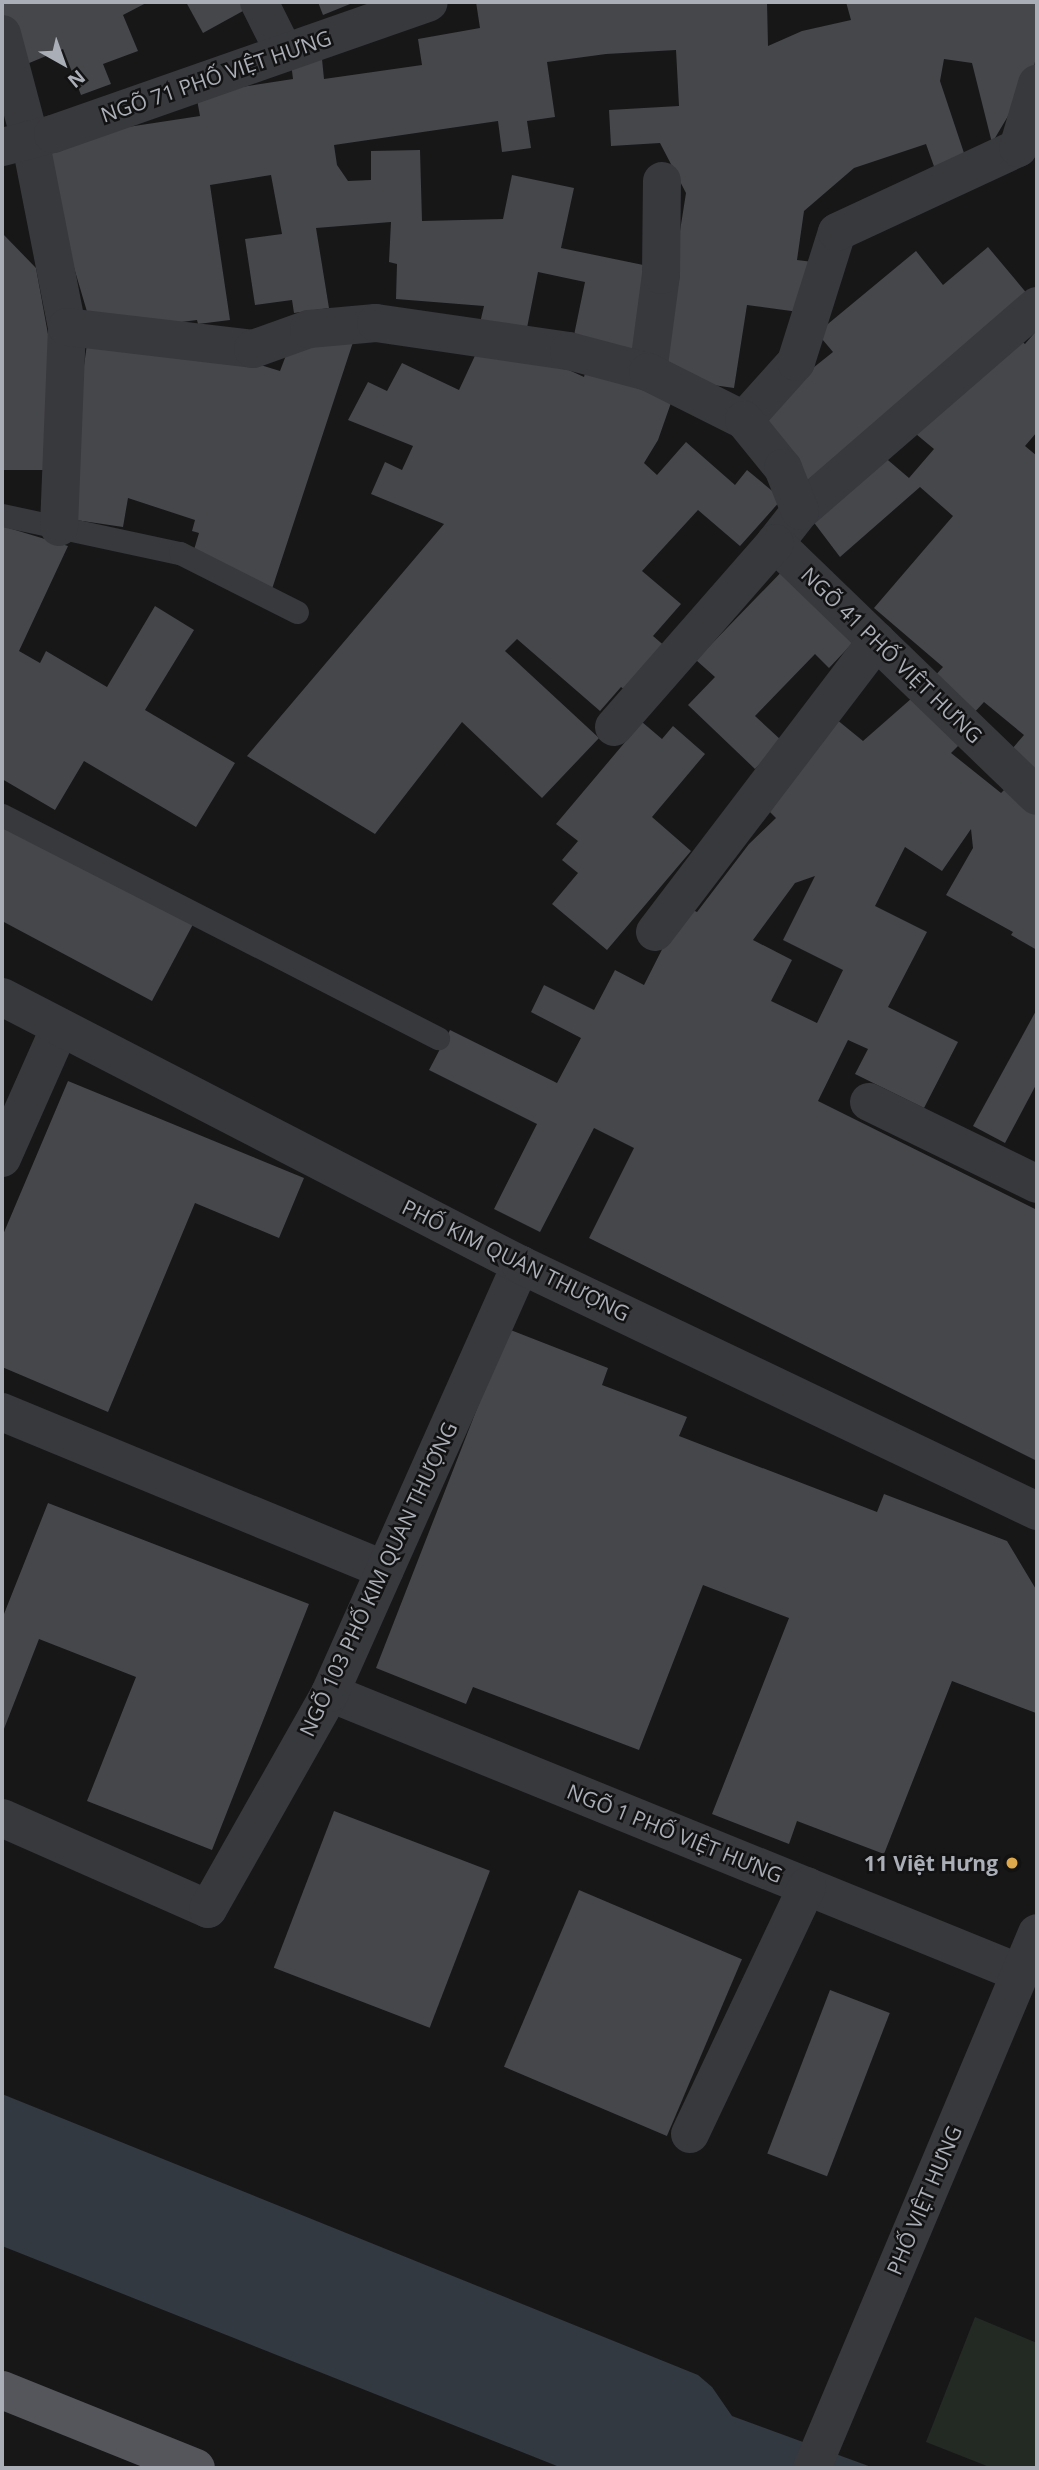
<!DOCTYPE html>
<meta charset="utf-8">
<style>
body{margin:0}
#map{position:relative;width:1039px;height:2470px;overflow:hidden;background:#171718;font-family:"Open Sans",sans-serif}
div>[style]{position:absolute}
.green>*{inset:0;background:#232a24}
.water>*{inset:0;background:#323940}
.building>*{inset:0;background:#46474b;transform-origin:0 0}
.service>*{height:23px;margin:-11.5px;padding:0 11.5px;transform-origin:11.5px;border-radius:11.5px;background:#38393d}
.minor>*{height:38px;margin:-19px;padding:0 19px;transform-origin:19px;border-radius:19px;background:#38393d}
.tertiary>*{height:38px;margin:-19px;padding:0 19px;transform-origin:19px;border-radius:19px;background:#38393d}
.primary>*{height:38px;margin:-19px;padding:0 19px;transform-origin:19px;border-radius:19px;background:#54565b}
.dots>*{width:19px;height:19px;translate:-50% -50%;box-sizing:border-box;border:4px solid #121213;border-radius:50%}
span{translate:-50% -50%;white-space:nowrap;text-align:center;line-height:1.15;-webkit-text-stroke:5px #121213;paint-order:stroke}
.street-label{font-size:21px;color:#aaaeb7}
.poi-label{font-size:21px;color:#aaaeb7;font-weight:700}
.right{translate:-100% -50%;text-align:right}
.frame{position:absolute;inset:0;border:4px solid #aaaeb7;pointer-events:none}
.north{position:absolute;left:28px;top:28px;width:70px;height:70px;-webkit-text-stroke:5px #121213;paint-order:stroke;rotate:140deg;font-size:19px;font-weight:700;line-height:28px;text-align:center;color:#aaaeb7}
.north::after{content:'';display:block;margin:auto;width:24px;height:32px;background:#aaaeb7;clip-path:polygon(50% 0,100% 100%,50% 72%,0 100%)}
</style>
<div id="map">
<div class="green">
<div style="clip-path:polygon(975px 2317px,1037px 2343px,1037px 2468px,992px 2468px,926px 2442px)"></div>
</div>
<div class="water">
<div style="clip-path:polygon(2px 2094px,698px 2375px,712px 2387px,732px 2416px,874px 2468px,562px 2468px,2px 2246px)"></div>
</div>
<div class="building">
<div style="clip-path:polygon(2px 2px,148px 2px,123px 15px,138px 51px,103px 64px,111px 84px,81px 95px,63px 49px,22px 66px,2px 15px)"></div>
<div style="clip-path:polygon(186px 2px,250px 2px,252px 6px,203px 33px)"></div>
<div style="clip-path:polygon(318px 2px,355px 2px,323px 15px)"></div>
<div style="clip-path:polygon(476px 2px,767px 2px,768px 46px,802px 31px,851px 20px,846px 2px,1037px 2px,1037px 49px,1033px 74px,992px 143px,972px 63px,944px 59px,940px 81px,967px 162px,936px 172px,926px 144px,854px 168px,804px 211px,797px 260px,813px 262px,806px 313px,747px 305px,734px 388px,657px 377px,686px 193px,660px 143px,611px 146px,609px 110px,679px 106px,676px 50px,606px 54px,547px 62px,555px 117px,527px 121px,531px 148px,502px 152px,498px 121px,334px 145px,337px 165px,348px 181px,371px 180px,371px 151px,420px 150px,422px 221px,503px 219px,512px 175px,574px 188px,561px 248px,653px 267px,634px 353px,573px 340px,585px 282px,538px 272px,526px 333px,480px 323px,484px 306px,396px 299px,397px 264px,389px 262px,391px 222px,316px 228px,329px 308px,294px 313px,292px 300px,255px 305px,245px 239px,282px 234px,271px 175px,210px 185px,230px 320px,198px 324px,197px 320px,158px 325px,88px 315px,38px 146px,108px 130px,200px 116px,196px 94px,293px 79px,291px 63px,322px 59px,324px 79px,422px 65px,418px 39px,480px 28px)"></div>
<div style="clip-path:polygon(2px 233px,36px 268px,55px 373px,55px 470px,2px 470px)"></div>
<div style="clip-path:polygon(988px 247px,1034px 302px,810px 488px,757px 425px,803px 376px,833px 352px,817px 333px,916px 251px,943px 285px)"></div>
<div style="clip-path:polygon(89px 329px,247px 361px,280px 371px,293px 337px,356px 333px,272px 589px,190px 563px,199px 533px,192px 531px,195px 520px,128px 498px,123px 527px,69px 519px,76px 425px)"></div>
<div style="clip-path:polygon(1037px 330px,1037px 432px,1025px 446px,1037px 456px,1037px 783px,1006px 756px,1024px 735px,984px 702px,972px 715px,931px 680px,943px 667px,874px 608px,953px 516px,920px 487px,840px 557px,809px 516px,882px 455px,909px 478px,934px 449px,910px 429px,1012px 334px,1025px 344px)"></div>
<div style="clip-path:polygon(486px 332px,584px 377px,588px 361px,672px 400px,658px 440px,644px 463px,657px 475px,686px 442px,735px 485px,747px 470px,782px 499px,740px 546px,698px 510px,642px 571px,681px 604px,653px 636px,667px 648px,629px 693px,621px 687px,600px 711px,517px 639px,505px 651px,599px 738px,542px 798px,462px 722px,375px 834px,247px 756px,444px 524px,371px 494px,385px 462px,402px 470px,413px 446px,348px 420px,368px 382px,387px 391px,402px 363px,459px 390px)"></div>
<div style="clip-path:polygon(2px 526px,68px 546px,19px 651px,40px 663px,46px 651px,107px 687px,155px 606px,194px 630px,145px 710px,235px 763px,196px 827px,84px 761px,55px 810px,2px 779px)"></div>
<div style="clip-path:polygon(790px 563px,863px 632px,829px 668px,815px 654px,755px 716px,782px 741px,755px 769px,688px 705px,715px 677px,696px 660px)"></div>
<div style="clip-path:polygon(evenodd,920px 691px,966px 738px,951px 753px,1001px 793px,1011px 783px,1037px 809px,1037px 950px,1011px 935px,1013px 932px,946px 895px,973px 848px,971px 829px,942px 871px,905px 847px,875px 906px,927px 932px,888px 1007px,958px 1042px,924px 1108px,855px 1074px,868px 1049px,848px 1040px,818px 1101px,1037px 1210px,1037px 1461px,589px 1238px,634px 1148px,594px 1128px,540px 1232px,494px 1209px,537px 1124px,429px 1070px,450px 1030px,557px 1083px,581px 1038px,531px 1012px,544px 985px,594px 1010px,615px 970px,644px 985px,684px 906px,697px 912px,749px 844px,776px 818px,762px 804px,836px 719px,863px 741px,920px 691px,815px 876px,783px 940px,843px 970px,817px 1023px,771px 1001px,792px 960px,753px 940px,795px 883px,815px 876px)"></div>
<div style="clip-path:polygon(642px 722px,662px 739px,673px 726px,705px 754px,652px 817px,691px 851px,607px 950px,552px 904px,578px 873px,562px 860px,578px 841px,556px 824px)"></div>
<div style="clip-path:polygon(2px 810px,198px 915px,152px 1001px,2px 921px)"></div>
<div style="clip-path:polygon(1037px 1009px,1037px 1083px,1005px 1143px,973px 1126px)"></div>
<div style="clip-path:polygon(68px 1081px,304px 1178px,279px 1238px,195px 1203px,108px 1412px,2px 1367px,2px 1237px)"></div>
<div style="clip-path:polygon(508px 1329px,608px 1368px,602px 1385px,687px 1417px,679px 1436px,877px 1512px,884px 1494px,1007px 1541px,1037px 1591px,1036px 1713px,952px 1681px,884px 1854px,797px 1821px,789px 1844px,712px 1814px,789px 1618px,703px 1585px,639px 1750px,473px 1687px,466px 1704px,376px 1668px)"></div>
<div style="clip-path:polygon(48px 1503px,309px 1604px,212px 1850px,87px 1801px,136px 1677px,39px 1639px,2px 1734px,2px 1619px)"></div>
<div style="left:334px;top:1811px;width:167px;height:168px;rotate:21deg"></div>
<div style="left:579px;top:1890px;width:177px;height:192px;rotate:23deg"></div>
<div style="left:830px;top:1990px;width:64px;height:175px;rotate:21deg"></div>
</div>
<div class="service">
<div style="left:2px;top:515px;width:182px;rotate:12.1deg"></div>
<div style="left:180px;top:553px;width:131px;rotate:26.8deg"></div>
<div style="left:2px;top:815px;width:490px;rotate:27.1deg"></div>
</div>
<div class="minor">
<div style="left:259px;top:2px;width:56px;rotate:63.4deg"></div>
<div style="left:2px;top:34px;width:109px;rotate:75.1deg"></div>
<div style="left:30px;top:139px;width:192px;rotate:78.9deg"></div>
<div style="left:2px;top:147px;width:53px;rotate:-14.3deg"></div>
<div style="left:53px;top:134px;width:398px;rotate:-19.3deg"></div>
<div style="left:1037px;top:306px;width:313px;rotate:139.1deg"></div>
<div style="left:800px;top:511px;width:41px;rotate:128deg"></div>
<div style="left:775px;top:543px;width:364px;rotate:44deg"></div>
<div style="left:648px;top:372px;width:98px;rotate:-82.4deg"></div>
<div style="left:661px;top:275px;width:94px;rotate:-89.4deg"></div>
<div style="left:744px;top:420px;width:78px;rotate:-48.1deg"></div>
<div style="left:796px;top:362px;width:136px;rotate:-72.5deg"></div>
<div style="left:837px;top:232px;width:200px;rotate:-24.9deg"></div>
<div style="left:1018px;top:148px;width:67px;rotate:-73.5deg"></div>
<div style="left:59px;top:527px;width:200px;rotate:-87.7deg"></div>
<div style="left:67px;top:327px;width:187px;rotate:6.7deg"></div>
<div style="left:253px;top:349px;width:59px;rotate:-19.7deg"></div>
<div style="left:309px;top:329px;width:67px;rotate:-5.1deg"></div>
<div style="left:376px;top:323px;width:195px;rotate:8.3deg"></div>
<div style="left:569px;top:351px;width:82px;rotate:14.9deg"></div>
<div style="left:648px;top:372px;width:107px;rotate:26.6deg"></div>
<div style="left:744px;top:420px;width:62px;rotate:50.9deg"></div>
<div style="left:783px;top:468px;width:46px;rotate:68.4deg"></div>
<div style="left:614px;top:727px;width:244px;rotate:-48.8deg"></div>
<div style="left:655px;top:932px;width:366px;rotate:-52.7deg"></div>
<div style="left:869px;top:1102px;width:187px;rotate:26deg"></div>
<div style="left:2px;top:1158px;width:143px;rotate:-66.1deg"></div>
<div style="left:2px;top:1412px;width:414px;rotate:22.4deg"></div>
<div style="left:330px;top:1693px;width:745px;rotate:22.09deg"></div>
<div style="left:2px;top:1818px;width:225px;rotate:23.8deg"></div>
<div style="left:208px;top:1909px;width:248px;rotate:-60.5deg"></div>
<div style="left:330px;top:1693px;width:469px;rotate:-66deg"></div>
<div style="left:690px;top:2134px;width:274px;rotate:-64.7deg"></div>
</div>
<div class="tertiary">
<div style="left:2px;top:997px;width:584px;rotate:27.31deg"></div>
<div style="left:521px;top:1265px;width:572px;rotate:25.49deg"></div>
<div style="left:812px;top:2468px;width:580px;rotate:-67.19deg"></div>
</div>
<div class="primary">
<div style="left:2px;top:2390px;width:209px;rotate:21.9deg"></div>
</div>
<div class="dots">
<div style="left:1012px;top:1863px;background:#dca84b"></div>
</div>
<div class="street-label">
<span style="left:216px;top:76px;rotate:-19deg">NGÕ 71 PHỐ VIỆT HƯNG</span>
<span style="left:892px;top:655px;rotate:44deg">NGÕ 41 PHỐ VIỆT HƯNG</span>
<span style="left:516px;top:1260px;rotate:26deg">PHỐ KIM QUAN THƯỢNG</span>
<span style="left:378px;top:1579px;rotate:-65deg">NGÕ 103 PHỐ KIM QUAN THƯỢNG</span>
<span style="left:675px;top:1833px;rotate:22deg">NGÕ 1 PHỐ VIỆT HƯNG</span>
<span style="left:924px;top:2200px;rotate:-67deg">PHỐ VIỆT HƯNG</span>
</div>
<div class="poi-label">
<span class="right" style="left:998px;top:1863px">11 Việt Hưng</span>
</div>
<div class="frame"></div>
<div class="north">N</div>
</div>
